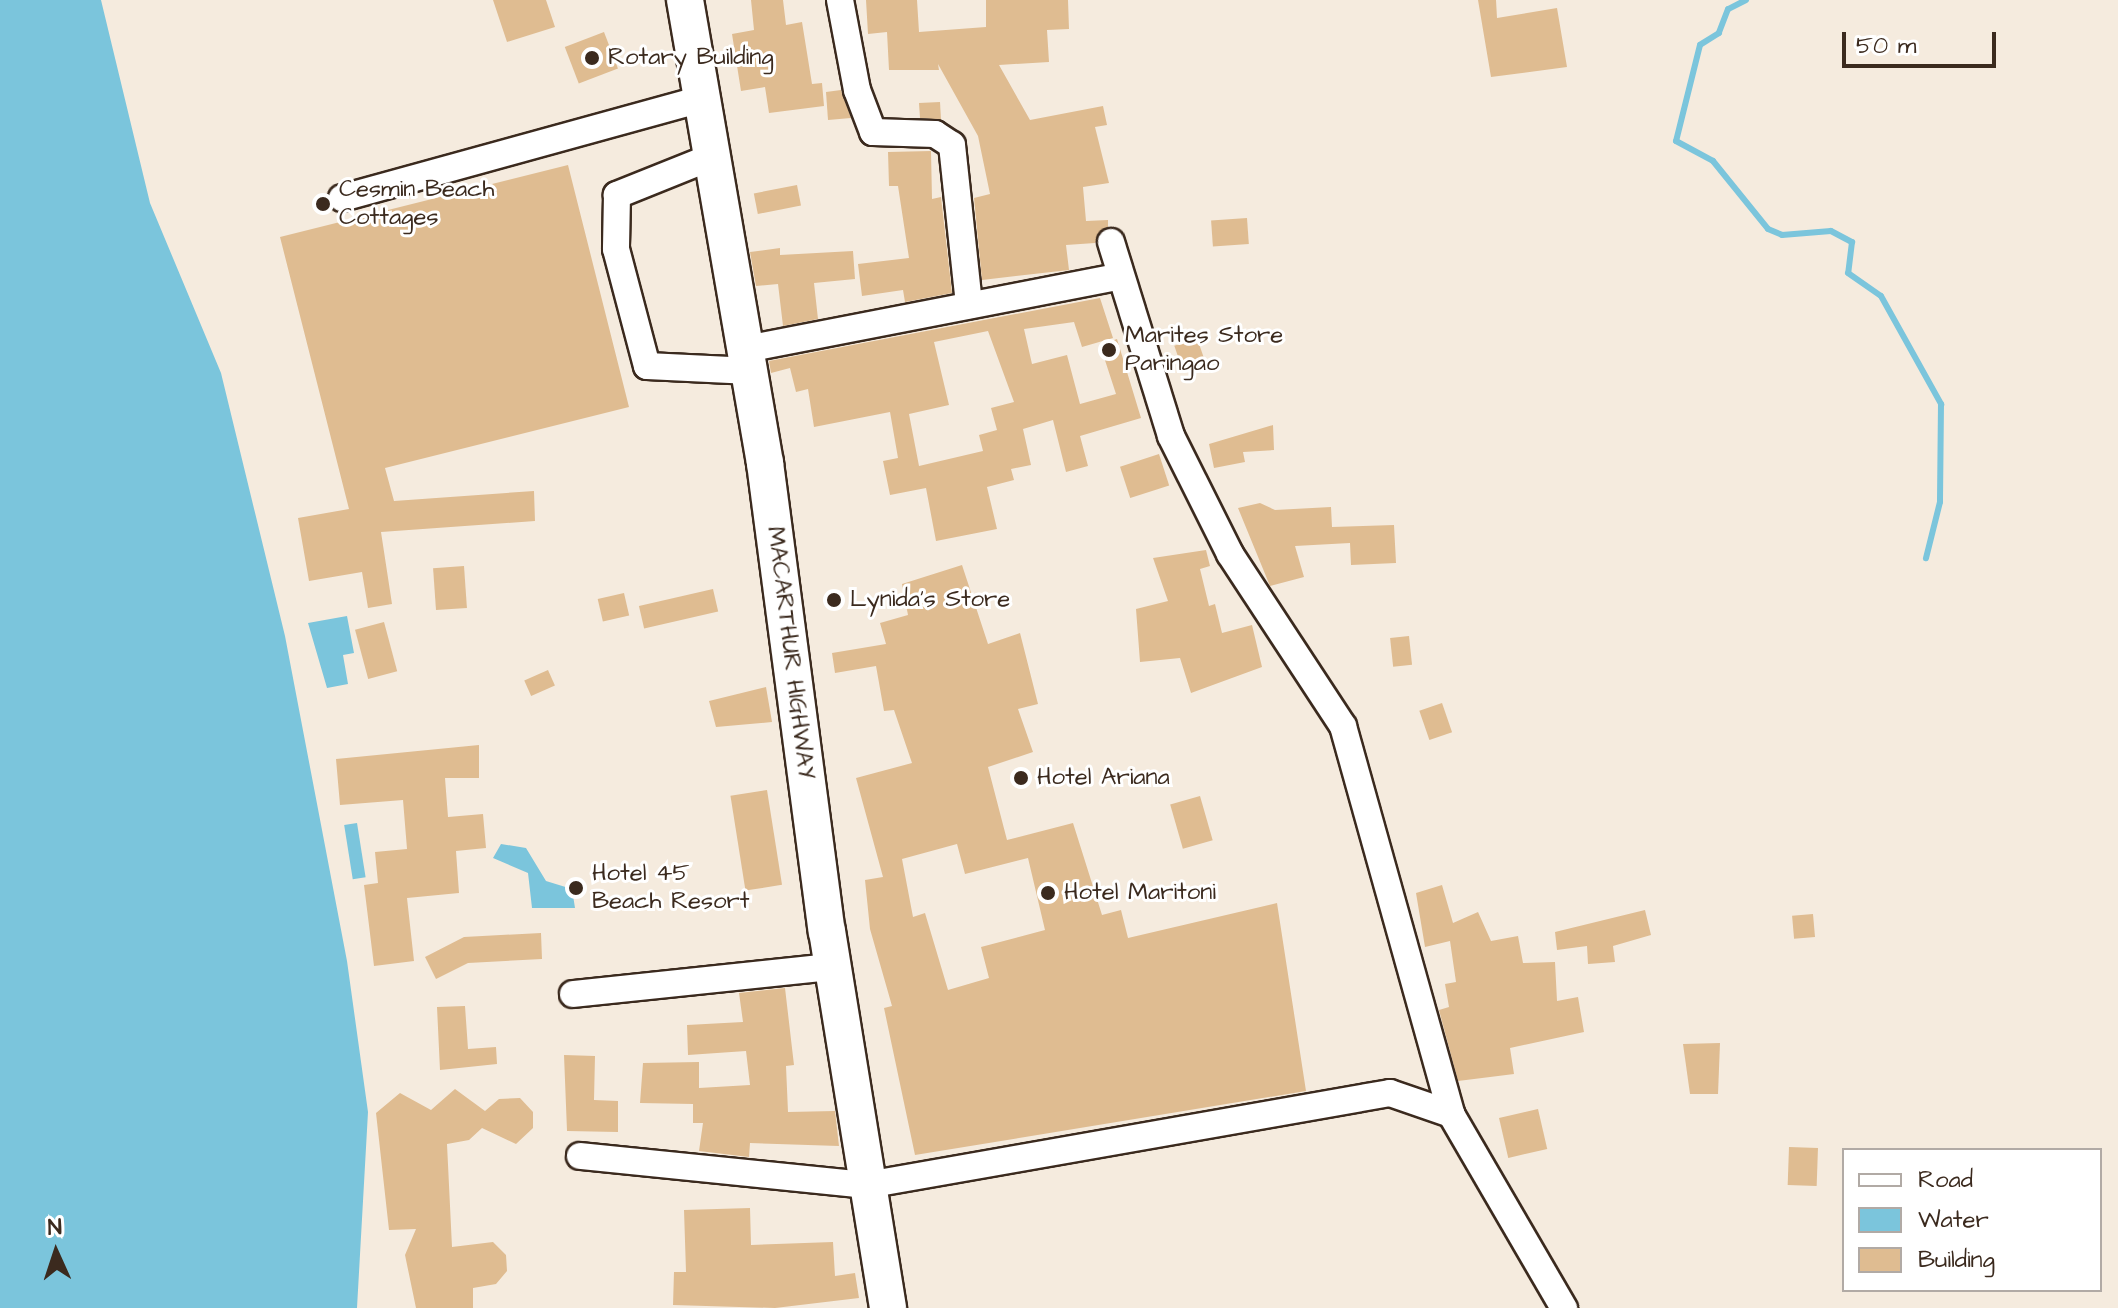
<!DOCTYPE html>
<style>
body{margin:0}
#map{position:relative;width:2118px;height:1308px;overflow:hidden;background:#f5ebde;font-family:"Architects Daughter",sans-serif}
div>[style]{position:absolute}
.water>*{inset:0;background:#7bc5dc;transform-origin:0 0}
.stream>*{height:6px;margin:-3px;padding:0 3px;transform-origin:3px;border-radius:3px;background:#7bc5dc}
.building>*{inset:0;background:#dfbc91;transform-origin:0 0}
.roads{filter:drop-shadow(2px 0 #3b2a1e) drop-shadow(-2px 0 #3b2a1e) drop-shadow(0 2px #3b2a1e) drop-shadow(0 -2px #3b2a1e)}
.minor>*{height:26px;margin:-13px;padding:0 13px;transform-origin:13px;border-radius:13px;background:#fff}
.highway>*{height:36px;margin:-18px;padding:0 18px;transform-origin:18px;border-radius:18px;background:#fff}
.dots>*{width:22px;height:22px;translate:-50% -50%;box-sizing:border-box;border:4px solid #fff;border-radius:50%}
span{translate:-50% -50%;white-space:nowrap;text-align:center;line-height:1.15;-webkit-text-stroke:6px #fff;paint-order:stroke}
.poi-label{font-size:24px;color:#3b2a1e}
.left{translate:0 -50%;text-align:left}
.street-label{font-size:24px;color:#3b2a1e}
.legend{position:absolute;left:1842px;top:1148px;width:260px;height:144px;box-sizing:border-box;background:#fff;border:2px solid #b1aaa5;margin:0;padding:10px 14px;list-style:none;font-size:24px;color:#3b2a1e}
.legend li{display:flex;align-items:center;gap:16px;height:40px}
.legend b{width:40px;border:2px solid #b1aaa5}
.north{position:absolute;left:16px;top:1212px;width:80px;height:80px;-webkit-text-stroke:6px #fff;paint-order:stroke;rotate:357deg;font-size:22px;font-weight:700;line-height:32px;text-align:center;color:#3b2a1e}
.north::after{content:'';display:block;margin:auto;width:28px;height:36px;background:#3b2a1e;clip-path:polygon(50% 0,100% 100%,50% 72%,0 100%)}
.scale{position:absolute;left:1842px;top:32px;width:154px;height:36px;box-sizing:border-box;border:4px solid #3b2a1e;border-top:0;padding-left:10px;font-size:24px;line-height:28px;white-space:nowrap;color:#3b2a1e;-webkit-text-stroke:6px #fff;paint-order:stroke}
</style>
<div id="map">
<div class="water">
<div style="clip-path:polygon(0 0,101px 0,150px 203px,221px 373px,285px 636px,347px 961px,368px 1112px,357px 1308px,0 1308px)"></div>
<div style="clip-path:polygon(347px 616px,354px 653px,343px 655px,348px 684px,327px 688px,308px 623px)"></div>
<div style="left:357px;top:823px;width:55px;height:13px;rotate:81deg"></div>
<div style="clip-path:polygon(501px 844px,526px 848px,546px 881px,572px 889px,575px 908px,532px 908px,528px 873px,493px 858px)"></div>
</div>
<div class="stream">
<div style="left:1746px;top:0;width:20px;rotate:153deg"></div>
<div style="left:1728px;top:9px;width:26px;rotate:111deg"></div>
<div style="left:1719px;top:33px;width:22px;rotate:148deg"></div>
<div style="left:1700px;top:45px;width:99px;rotate:104deg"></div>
<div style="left:1676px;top:141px;width:42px;rotate:28.4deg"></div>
<div style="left:1713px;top:161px;width:87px;rotate:51deg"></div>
<div style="left:1768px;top:229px;width:15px;rotate:23deg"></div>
<div style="left:1782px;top:235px;width:49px;rotate:-4.7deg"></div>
<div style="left:1831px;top:231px;width:24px;rotate:28deg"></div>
<div style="left:1852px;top:242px;width:31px;rotate:97deg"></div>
<div style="left:1848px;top:273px;width:40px;rotate:34.9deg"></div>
<div style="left:1881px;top:296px;width:124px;rotate:60.9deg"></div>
<div style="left:1941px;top:404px;width:98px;rotate:90.6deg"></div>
<div style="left:1940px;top:502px;width:58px;rotate:104deg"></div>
</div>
<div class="building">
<div style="clip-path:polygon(493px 0,546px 0,555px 27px,507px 42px)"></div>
<div style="clip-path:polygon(751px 0,783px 0,786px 25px,802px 22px,812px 84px,822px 83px,824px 106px,769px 113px,765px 87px,741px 91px,732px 34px,754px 30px)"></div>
<div style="clip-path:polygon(866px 0,917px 0,919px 32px,986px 27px,986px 0,1068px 0,1069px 29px,1047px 30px,1049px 62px,999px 65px,1030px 120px,1103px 106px,1107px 125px,1095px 127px,1109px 183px,1083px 187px,1086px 221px,1108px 220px,1108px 227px,1095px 243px,1066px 245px,1069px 270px,982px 280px,974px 198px,990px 194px,978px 136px,938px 64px,939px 70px,889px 70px,887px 32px,868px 34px)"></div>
<div style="clip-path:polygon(1478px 0,1496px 0,1497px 18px,1557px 8px,1567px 67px,1491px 77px)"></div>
<div style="left:604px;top:32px;width:39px;height:42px;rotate:69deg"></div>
<div style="clip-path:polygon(841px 90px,851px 118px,828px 120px,826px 92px)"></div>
<div style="clip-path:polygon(940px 102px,941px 120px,920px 118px,919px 103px)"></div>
<div style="clip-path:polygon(931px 151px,932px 199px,941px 197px,952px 293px,905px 302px,903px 290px,862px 296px,858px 264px,909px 258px,898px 186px,889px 186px,888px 152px)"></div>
<div style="clip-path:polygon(568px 165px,629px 407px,385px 468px,394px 501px,534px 491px,535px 521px,381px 532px,392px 604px,368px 608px,362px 572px,309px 581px,298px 518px,349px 509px,280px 237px)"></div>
<div style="left:797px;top:185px;width:21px;height:44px;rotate:79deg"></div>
<div style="left:1247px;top:218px;width:26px;height:36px;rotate:86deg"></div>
<div style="clip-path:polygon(780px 248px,780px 255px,853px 251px,855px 279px,814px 283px,818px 319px,783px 326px,778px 284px,756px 286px,750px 252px)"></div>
<div style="clip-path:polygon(evenodd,1100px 298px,1113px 338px,1082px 347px,1074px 322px,1024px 329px,1032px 364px,1067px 355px,1080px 404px,1116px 394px,1100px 345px,1117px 339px,1141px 418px,1080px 436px,1088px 466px,1066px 472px,1053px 420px,1023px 429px,1031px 465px,1011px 469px,1014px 480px,987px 487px,997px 529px,936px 541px,926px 488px,890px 495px,883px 461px,898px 458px,890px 412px,814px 427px,808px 389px,796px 392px,790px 368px,771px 373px,769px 361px,1100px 298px,988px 331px,1014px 402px,991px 408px,997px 430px,979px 435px,983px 451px,919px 466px,909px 414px,949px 405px,934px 342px,988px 331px)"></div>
<div style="left:1197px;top:338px;width:28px;height:24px;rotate:71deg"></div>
<div style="clip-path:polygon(1273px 425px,1274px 450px,1243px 452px,1245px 462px,1214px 468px,1209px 444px)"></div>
<div style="left:1159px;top:454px;width:33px;height:41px;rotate:72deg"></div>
<div style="clip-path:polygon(1260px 503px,1275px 510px,1331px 507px,1332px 527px,1394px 525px,1396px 563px,1351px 565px,1350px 543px,1295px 546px,1304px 577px,1270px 586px,1238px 508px)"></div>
<div style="clip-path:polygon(1206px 550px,1210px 566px,1200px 569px,1209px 606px,1215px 604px,1222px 633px,1252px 625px,1262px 667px,1191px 693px,1180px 658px,1140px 662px,1136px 609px,1168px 601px,1153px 558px)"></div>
<div style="clip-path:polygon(evenodd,962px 565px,988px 644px,1020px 633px,1038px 704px,1018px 709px,1033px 752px,988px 767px,1007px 840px,1073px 823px,1102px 915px,1121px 910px,1128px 938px,1277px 903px,1306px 1091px,915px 1155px,884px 1008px,892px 1006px,870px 929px,865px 880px,883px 877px,856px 778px,912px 763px,894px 710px,884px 711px,876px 666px,835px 673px,832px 653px,886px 644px,880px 623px,908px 615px,902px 584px,962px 565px,957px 844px,965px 874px,1028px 858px,1045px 930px,981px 947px,989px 978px,948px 990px,925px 913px,913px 917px,902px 859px,957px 844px)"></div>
<div style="left:464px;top:566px;width:42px;height:31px;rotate:86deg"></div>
<div style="left:713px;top:589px;width:23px;height:76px;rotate:77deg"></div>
<div style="left:624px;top:593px;width:23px;height:27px;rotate:77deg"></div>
<div style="left:384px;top:622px;width:51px;height:30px;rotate:75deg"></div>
<div style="left:1409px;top:636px;width:29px;height:19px;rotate:84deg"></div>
<div style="left:548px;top:670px;width:17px;height:26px;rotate:66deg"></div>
<div style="clip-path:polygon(766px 687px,772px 722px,716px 727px,709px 701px)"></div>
<div style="left:1442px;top:703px;width:31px;height:24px;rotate:71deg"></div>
<div style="clip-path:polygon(479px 745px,479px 778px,445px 778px,448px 817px,483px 814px,486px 848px,456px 851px,459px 893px,407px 898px,414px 961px,374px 966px,364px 885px,378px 883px,375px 852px,407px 849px,403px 800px,340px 805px,336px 759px)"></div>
<div style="left:767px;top:790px;width:96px;height:37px;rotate:81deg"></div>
<div style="left:1200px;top:796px;width:46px;height:31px;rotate:74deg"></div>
<div style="clip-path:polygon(1442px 885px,1453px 923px,1478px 912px,1491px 941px,1518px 936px,1523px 963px,1555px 962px,1557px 1001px,1578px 997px,1584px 1032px,1510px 1048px,1514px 1074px,1458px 1081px,1439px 1010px,1449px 1007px,1445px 984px,1456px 982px,1450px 941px,1425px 947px,1416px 893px)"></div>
<div style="clip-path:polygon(1645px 910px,1651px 935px,1613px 946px,1615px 962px,1588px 964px,1587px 946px,1557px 950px,1555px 932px)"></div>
<div style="left:1813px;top:914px;width:23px;height:21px;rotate:85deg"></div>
<div style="clip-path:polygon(541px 933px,542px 959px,468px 963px,436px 979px,425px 957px,464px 937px)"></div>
<div style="clip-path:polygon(785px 988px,794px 1065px,786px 1066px,788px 1112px,835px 1111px,839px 1146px,750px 1143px,749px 1157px,699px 1151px,703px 1123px,693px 1123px,693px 1104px,640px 1103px,643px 1063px,699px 1062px,699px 1088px,750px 1085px,746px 1051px,688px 1055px,687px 1025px,743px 1022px,739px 993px)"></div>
<div style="clip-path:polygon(465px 1006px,468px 1049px,496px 1047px,497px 1064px,440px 1070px,437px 1007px)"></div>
<div style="clip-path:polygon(1720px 1043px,1718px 1094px,1690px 1094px,1683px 1044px)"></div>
<div style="clip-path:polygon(564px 1055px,595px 1056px,594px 1100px,618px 1101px,618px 1132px,567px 1131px)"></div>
<div style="clip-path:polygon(455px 1089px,485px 1111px,499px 1099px,520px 1098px,533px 1112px,533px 1128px,516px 1144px,482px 1128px,469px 1140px,447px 1144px,452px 1247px,493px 1242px,506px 1255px,507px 1271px,496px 1284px,473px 1288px,473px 1308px,416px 1308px,405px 1255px,416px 1229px,389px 1230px,376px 1113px,400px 1093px,431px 1110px)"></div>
<div style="left:1538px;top:1109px;width:41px;height:40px;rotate:77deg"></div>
<div style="left:1789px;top:1147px;width:29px;height:38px;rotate:2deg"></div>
<div style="clip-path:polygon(750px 1208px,751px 1245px,833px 1242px,835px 1276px,855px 1273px,859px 1298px,775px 1308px,673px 1305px,674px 1272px,686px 1272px,684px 1210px)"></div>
</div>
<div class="roads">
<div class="minor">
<div style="left:840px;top:0;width:92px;rotate:79.3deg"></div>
<div style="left:857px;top:90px;width:45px;rotate:69.1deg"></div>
<div style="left:873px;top:132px;width:62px;rotate:1.8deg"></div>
<div style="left:935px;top:134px;width:20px;rotate:33deg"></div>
<div style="left:952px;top:145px;width:161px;rotate:83.9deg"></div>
<div style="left:714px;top:156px;width:105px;rotate:158.1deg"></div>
<div style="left:617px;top:195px;width:54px;rotate:91.1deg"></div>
<div style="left:616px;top:249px;width:121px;rotate:75.2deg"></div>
<div style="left:647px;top:366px;width:104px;rotate:2.8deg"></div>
<div style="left:342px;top:198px;width:377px;rotate:-15.4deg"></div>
<div style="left:1111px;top:242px;width:203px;rotate:72.8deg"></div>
<div style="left:1171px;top:436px;width:132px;rotate:63.4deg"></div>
<div style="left:1230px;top:554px;width:206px;rotate:56.7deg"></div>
<div style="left:1343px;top:726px;width:403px;rotate:74.4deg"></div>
<div style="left:1451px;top:1114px;width:225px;rotate:59.8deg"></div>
<div style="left:746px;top:349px;width:378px;rotate:-11deg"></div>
<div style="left:573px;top:994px;width:260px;rotate:-6deg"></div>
<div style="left:580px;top:1156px;width:288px;rotate:5.8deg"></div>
<div style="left:867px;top:1185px;width:531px;rotate:-9.98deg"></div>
<div style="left:1390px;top:1093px;width:65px;rotate:19deg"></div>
</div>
<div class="highway">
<div style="left:685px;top:0;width:470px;rotate:80.2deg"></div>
<div style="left:765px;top:463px;width:472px;rotate:82.5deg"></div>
<div style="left:827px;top:931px;width:382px;rotate:80.8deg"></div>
</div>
</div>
<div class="dots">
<div style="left:592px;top:58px;background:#3b2a1e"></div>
<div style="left:323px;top:204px;background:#3b2a1e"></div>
<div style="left:1109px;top:350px;background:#3b2a1e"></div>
<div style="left:834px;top:600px;background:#3b2a1e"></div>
<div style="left:1021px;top:778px;background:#3b2a1e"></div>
<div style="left:576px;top:888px;background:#3b2a1e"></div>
<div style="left:1048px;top:893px;background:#3b2a1e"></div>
</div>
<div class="poi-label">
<span class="left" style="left:608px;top:58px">Rotary Building</span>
<span class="left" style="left:339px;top:204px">Cesmin Beach<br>Cottages</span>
<span class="left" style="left:1125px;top:350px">Marites Store<br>Paringao</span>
<span class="left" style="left:850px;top:600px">Lynida's Store</span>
<span class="left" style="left:1037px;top:778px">Hotel Ariana</span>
<span class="left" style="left:592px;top:888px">Hotel 45<br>Beach Resort</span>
<span class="left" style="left:1064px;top:893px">Hotel Maritoni</span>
</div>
<div class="street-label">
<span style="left:790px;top:653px;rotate:83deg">MACARTHUR HIGHWAY</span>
</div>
<ul class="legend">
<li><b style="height:10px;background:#fff"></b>Road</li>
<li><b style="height:22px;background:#7bc5dc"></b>Water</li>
<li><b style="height:22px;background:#dfbc91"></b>Building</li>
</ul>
<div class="north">N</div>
<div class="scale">50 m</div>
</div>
